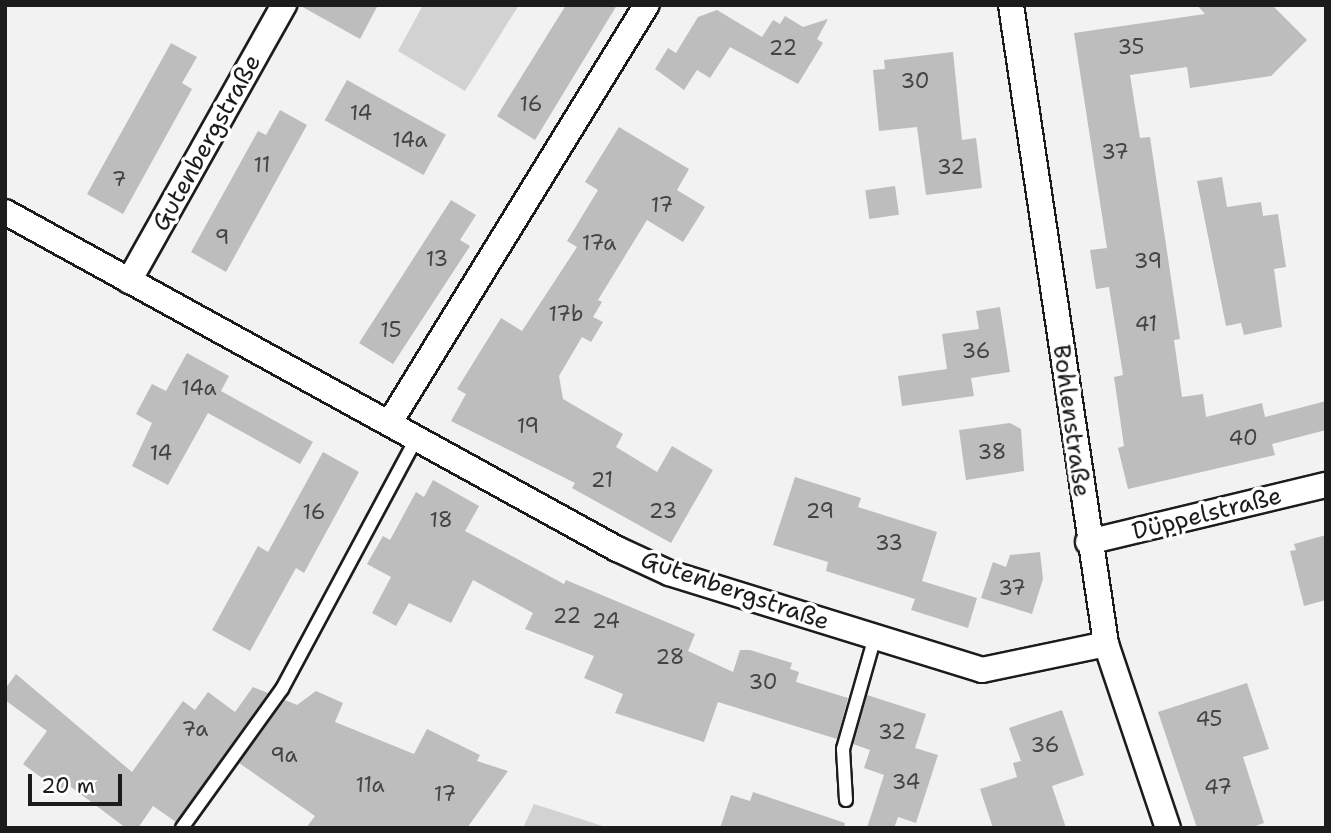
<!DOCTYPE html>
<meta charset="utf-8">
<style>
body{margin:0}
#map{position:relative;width:1331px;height:833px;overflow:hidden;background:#f2f2f2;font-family:"Shantell Sans",sans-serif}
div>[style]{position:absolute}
.green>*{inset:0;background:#d2d2d2}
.building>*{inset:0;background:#bdbdbd;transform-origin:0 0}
.roads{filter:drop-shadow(2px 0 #1c1c1c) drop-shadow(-2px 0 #1c1c1c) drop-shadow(0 2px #1c1c1c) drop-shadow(0 -2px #1c1c1c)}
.lane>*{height:12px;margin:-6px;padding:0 6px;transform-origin:6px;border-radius:6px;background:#fff}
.street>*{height:24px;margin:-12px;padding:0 12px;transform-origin:12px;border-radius:12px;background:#fff}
span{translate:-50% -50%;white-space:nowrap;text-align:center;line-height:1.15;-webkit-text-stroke:7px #fff;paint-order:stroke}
.number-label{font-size:21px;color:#444}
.number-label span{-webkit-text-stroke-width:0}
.street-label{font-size:24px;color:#1c1c1c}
.frame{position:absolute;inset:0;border:7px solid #1c1c1c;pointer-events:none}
.scale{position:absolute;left:28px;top:774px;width:94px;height:32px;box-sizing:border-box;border:4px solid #1c1c1c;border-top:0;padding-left:9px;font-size:21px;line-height:24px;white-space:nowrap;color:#1c1c1c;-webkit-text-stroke:5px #fff;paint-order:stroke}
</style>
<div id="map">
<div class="green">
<div style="clip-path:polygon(423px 5px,519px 5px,465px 91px,398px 51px)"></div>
<div style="clip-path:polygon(534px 804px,609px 828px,523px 828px)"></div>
</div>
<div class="building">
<div style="clip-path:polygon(299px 5px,378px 5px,360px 39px)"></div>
<div style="clip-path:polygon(566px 5px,617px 5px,535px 140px,497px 116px)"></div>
<div style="clip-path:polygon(1197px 5px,1272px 5px,1307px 40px,1271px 76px,1190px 88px,1187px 67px,1130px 75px,1140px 138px,1150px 137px,1180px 339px,1174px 340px,1182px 397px,1203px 394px,1206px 417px,1262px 403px,1265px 417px,1326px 401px,1326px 430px,1272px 444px,1275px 455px,1128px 489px,1118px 448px,1124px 446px,1114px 377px,1123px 375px,1109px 287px,1096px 289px,1090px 250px,1107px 248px,1074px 33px,1205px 14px)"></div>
<div style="clip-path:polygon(717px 10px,762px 37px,773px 20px,780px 24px,785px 16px,803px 27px,828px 19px,817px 39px,823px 43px,798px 84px,730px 47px,710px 78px,697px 70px,684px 90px,655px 69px,668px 48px,676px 53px,698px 17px)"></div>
<div style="clip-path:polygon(171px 43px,197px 57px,182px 83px,192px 89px,123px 214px,87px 194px)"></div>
<div style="clip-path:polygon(953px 52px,962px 140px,976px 138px,982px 188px,926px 195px,917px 127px,879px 131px,873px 70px,885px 69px,884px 60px)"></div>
<div style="left:347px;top:80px;width:113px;height:46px;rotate:29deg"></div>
<div style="clip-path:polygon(280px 110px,307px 125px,226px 272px,191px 252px,258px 131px,266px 135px)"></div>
<div style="clip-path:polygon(619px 127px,689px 169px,677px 190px,705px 207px,683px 242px,647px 220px,598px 300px,602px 302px,593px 317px,603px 322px,591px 342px,582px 337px,559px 376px,563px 399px,623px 434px,616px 447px,657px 472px,672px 446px,713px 470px,671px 543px,572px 488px,575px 483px,451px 421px,466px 394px,457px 389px,501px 318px,522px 331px,577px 247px,567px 241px,598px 190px,585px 182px)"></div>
<div style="clip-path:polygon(1222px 177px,1227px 207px,1261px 202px,1263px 216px,1278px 214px,1286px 267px,1274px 269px,1282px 327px,1244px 335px,1241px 323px,1226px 326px,1197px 181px)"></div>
<div style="left:895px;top:186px;width:29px;height:30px;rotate:82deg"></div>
<div style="clip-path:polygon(451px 200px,476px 215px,460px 240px,470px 246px,393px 364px,359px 343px)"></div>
<div style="clip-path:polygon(1000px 307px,1010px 372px,971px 378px,974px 396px,902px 406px,898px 376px,947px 369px,942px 334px,979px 329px,976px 311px)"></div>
<div style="clip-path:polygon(187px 353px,229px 376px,221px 391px,313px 442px,300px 464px,208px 413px,168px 485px,132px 466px,152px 423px,136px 414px,152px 384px,166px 391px)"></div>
<div style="clip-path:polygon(1010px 423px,1021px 429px,1024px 471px,966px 480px,959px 430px)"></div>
<div style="clip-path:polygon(323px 452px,359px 472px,304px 573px,296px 568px,250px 651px,212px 630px,258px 546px,268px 552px)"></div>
<div style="clip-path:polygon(795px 477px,861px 498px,858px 507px,937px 532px,922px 581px,977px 598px,968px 628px,911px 610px,915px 599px,826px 571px,828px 562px,773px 545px)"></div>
<div style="clip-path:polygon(433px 480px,479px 506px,465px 531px,564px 584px,566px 580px,695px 634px,688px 651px,733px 672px,740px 650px,750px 650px,792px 663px,790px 669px,799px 672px,796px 682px,848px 698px,837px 739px,718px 702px,704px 742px,615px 713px,623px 694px,584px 678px,594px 656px,525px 629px,533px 613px,473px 580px,451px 623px,409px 603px,396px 626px,372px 613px,391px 577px,367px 564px,383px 536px,390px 540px,416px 492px,424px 497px)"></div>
<div style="clip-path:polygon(1326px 535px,1326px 600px,1304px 606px,1290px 551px,1296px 550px,1294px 544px)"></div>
<div style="clip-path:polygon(1040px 552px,1043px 579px,1032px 614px,981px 598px,993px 562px,1006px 567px,1010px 555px)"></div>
<div style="clip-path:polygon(16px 674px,132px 772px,183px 701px,195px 710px,208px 692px,235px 712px,253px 687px,268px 693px,176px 822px,153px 806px,138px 828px,126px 828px,67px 784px,61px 792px,23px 764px,47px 731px,5px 700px,5px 689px)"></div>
<div style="clip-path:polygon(1247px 683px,1269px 749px,1243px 757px,1264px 823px,1250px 828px,1197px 828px,1158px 712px)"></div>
<div style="clip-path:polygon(316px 691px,343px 703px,335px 722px,414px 754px,427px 729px,480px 755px,477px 761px,508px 771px,467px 828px,306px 828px,315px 816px,239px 763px,285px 700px,297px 705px)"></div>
<div style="clip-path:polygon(867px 695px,926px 714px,915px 748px,938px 755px,916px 823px,898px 817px,894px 828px,867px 828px,884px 775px,864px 768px,870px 750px,853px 744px)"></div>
<div style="clip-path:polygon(1062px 710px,1084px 775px,1052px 786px,1066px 828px,993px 828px,980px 789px,1017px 777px,1013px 763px,1021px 761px,1009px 728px)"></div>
<div style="clip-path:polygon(753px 792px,845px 823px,844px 828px,720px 828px,731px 795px,750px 801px)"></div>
</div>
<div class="roads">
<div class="lane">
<div style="left:846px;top:800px;width:51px;rotate:-93.4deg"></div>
<div style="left:843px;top:749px;width:116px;rotate:-74.1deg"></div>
<div style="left:182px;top:828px;width:171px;rotate:-54.3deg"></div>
<div style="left:282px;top:689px;width:286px;rotate:-61.8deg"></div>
</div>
<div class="street">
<div style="left:1011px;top:5px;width:646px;rotate:81.54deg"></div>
<div style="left:1106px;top:644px;width:194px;rotate:71.4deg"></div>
<div style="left:5px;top:212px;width:699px;rotate:28.84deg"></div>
<div style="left:617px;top:549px;width:57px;rotate:24.8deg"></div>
<div style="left:669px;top:573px;width:328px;rotate:17.2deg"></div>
<div style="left:982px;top:670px;width:127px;rotate:-11.8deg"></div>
<div style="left:129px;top:281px;width:317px;rotate:-60.7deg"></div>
<div style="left:390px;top:422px;width:490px;rotate:-58.4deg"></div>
<div style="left:1088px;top:542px;width:245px;rotate:-13.5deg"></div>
</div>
</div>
<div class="number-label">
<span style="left:1131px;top:47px">35</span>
<span style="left:783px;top:48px">22</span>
<span style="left:915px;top:81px">30</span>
<span style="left:531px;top:104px">16</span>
<span style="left:361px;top:113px">14</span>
<span style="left:410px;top:140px">14a</span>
<span style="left:1115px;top:152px">37</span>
<span style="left:262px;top:165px">11</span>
<span style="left:951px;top:167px">32</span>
<span style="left:119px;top:179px">7</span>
<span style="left:662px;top:205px">17</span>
<span style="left:222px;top:237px">9</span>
<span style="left:599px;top:243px">17a</span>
<span style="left:437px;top:259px">13</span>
<span style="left:1148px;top:261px">39</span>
<span style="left:566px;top:314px">17b</span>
<span style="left:1146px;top:324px">41</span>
<span style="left:391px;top:330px">15</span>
<span style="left:976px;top:351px">36</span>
<span style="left:199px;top:388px">14a</span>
<span style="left:528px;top:426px">19</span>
<span style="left:1243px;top:438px">40</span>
<span style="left:992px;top:452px">38</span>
<span style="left:161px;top:453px">14</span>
<span style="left:602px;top:480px">21</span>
<span style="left:663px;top:511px">23</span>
<span style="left:820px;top:511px">29</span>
<span style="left:314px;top:512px">16</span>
<span style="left:441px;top:520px">18</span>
<span style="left:889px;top:543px">33</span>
<span style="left:1012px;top:588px">37</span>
<span style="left:567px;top:616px">22</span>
<span style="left:606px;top:621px">24</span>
<span style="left:670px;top:657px">28</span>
<span style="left:763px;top:682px">30</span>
<span style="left:1209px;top:719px">45</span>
<span style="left:195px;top:729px">7a</span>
<span style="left:892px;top:732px">32</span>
<span style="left:1045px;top:745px">36</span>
<span style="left:284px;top:755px">9a</span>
<span style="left:906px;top:782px">34</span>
<span style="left:370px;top:785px">11a</span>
<span style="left:1218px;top:787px">47</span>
<span style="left:445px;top:794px">17</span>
</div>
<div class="street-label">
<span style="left:207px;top:143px;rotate:-61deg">Gutenbergstraße</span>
<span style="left:1071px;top:421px;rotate:82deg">Bohlenstraße</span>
<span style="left:1207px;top:514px;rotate:-14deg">Düppelstraße</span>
<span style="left:735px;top:591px;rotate:19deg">Gutenbergstraße</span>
</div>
<div class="frame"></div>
<div class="scale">20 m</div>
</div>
